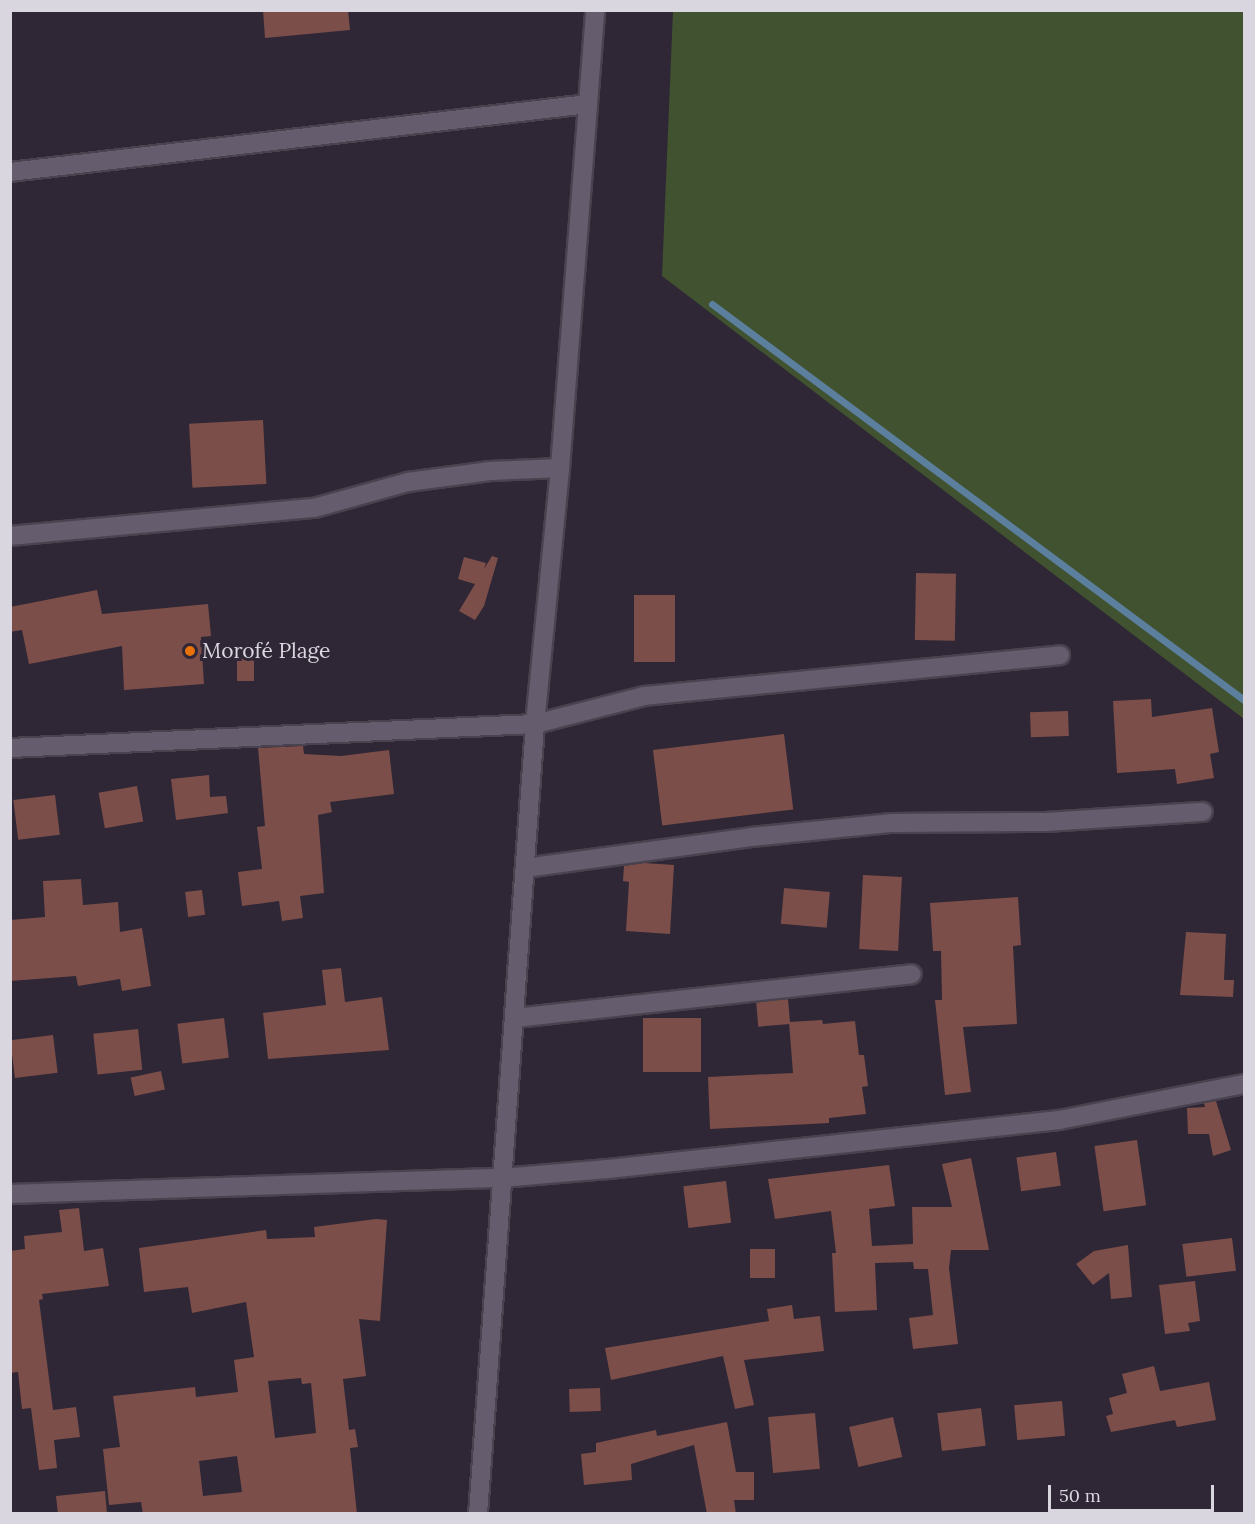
<!DOCTYPE html>
<meta charset="utf-8">
<style>
body{margin:0}
#map{position:relative;width:1255px;height:1524px;overflow:hidden;background:#2f2736;font-family:Lora,serif}
div>[style]{position:absolute}
.green>*{inset:0;background:#40522f}
.stream>*{height:7px;margin:-3.5px;padding:0 3.5px;transform-origin:3.5px;border-radius:3.5px;background:#5c7f9e}
.building>*{inset:0;background:#7c4e49;transform-origin:0 0}
.roads{filter:drop-shadow(2px 0 #4a434f) drop-shadow(-2px 0 #4a434f) drop-shadow(0 2px #4a434f) drop-shadow(0 -2px #4a434f)}
.minor>*{height:18px;margin:-9px;padding:0 9px;transform-origin:9px;border-radius:9px;background:#655d6e}
.dots>*{width:16px;height:16px;translate:-50% -50%;box-sizing:border-box;border:3px solid #2f2736;border-radius:50%}
span{translate:-50% -50%;white-space:nowrap;text-align:center;line-height:1.15;-webkit-text-stroke:6px #2f2736;paint-order:stroke}
.poi-label{font-size:21px;color:#dad6df}
.left{translate:0 -50%;text-align:left}
.frame{position:absolute;inset:0;border:12px solid #dad6df;pointer-events:none}
.scale{position:absolute;left:1048px;top:1485px;width:166px;height:27px;box-sizing:border-box;border:3px solid #dad6df;border-top:0;padding-left:8px;font-size:18px;line-height:21px;white-space:nowrap;color:#dad6df;-webkit-text-stroke:4px #2f2736;paint-order:stroke}
</style>
<div id="map">
<div class="green">
<div style="clip-path:polygon(673px 11px,1244px 11px,1244px 719px,662px 276px)"></div>
</div>
<div class="stream">
<div style="left:712px;top:304px;width:663px;rotate:36.66deg"></div>
</div>
<div class="building">
<div style="clip-path:polygon(263px 10px,348px 10px,350px 30px,265px 38px)"></div>
<div style="left:263px;top:420px;width:64px;height:74px;rotate:87deg"></div>
<div style="clip-path:polygon(492px 556px,498px 558px,484px 606px,475px 620px,459px 611px,475px 584px,458px 579px,464px 557px,486px 563px,484px 569px)"></div>
<div style="left:916px;top:573px;width:40px;height:67px;rotate:1deg"></div>
<div style="clip-path:polygon(97px 590px,102px 614px,208px 604px,211px 636px,201px 637px,204px 684px,124px 690px,122px 646px,29px 664px,22px 630px,10px 632px,10px 607px)"></div>
<div style="left:634px;top:595px;width:41px;height:67px"></div>
<div style="left:237px;top:655px;width:17px;height:26px"></div>
<div style="clip-path:polygon(1151px 699px,1152px 717px,1212px 708px,1219px 752px,1210px 754px,1214px 778px,1177px 784px,1175px 769px,1117px 773px,1113px 701px)"></div>
<div style="left:1068px;top:711px;width:25px;height:38px;rotate:88deg"></div>
<div style="left:784px;top:734px;width:76px;height:132px;rotate:83deg"></div>
<div style="clip-path:polygon(303px 746px,304px 754px,341px 756px,389px 750px,394px 794px,330px 802px,332px 812px,318px 815px,324px 893px,300px 896px,303px 918px,282px 921px,279px 901px,242px 906px,238px 872px,262px 869px,257px 827px,265px 826px,258px 748px)"></div>
<div style="clip-path:polygon(209px 775px,210px 797px,226px 796px,228px 813px,176px 820px,171px 779px)"></div>
<div style="left:137px;top:786px;width:36px;height:39px;rotate:80deg"></div>
<div style="left:55px;top:795px;width:40px;height:42px;rotate:83deg"></div>
<div style="clip-path:polygon(644px 863px,674px 865px,670px 934px,626px 931px,629px 882px,623px 881px,624px 866px)"></div>
<div style="left:863px;top:875px;width:39px;height:74px;rotate:3deg"></div>
<div style="clip-path:polygon(81px 879px,83px 905px,118px 902px,120px 932px,142px 928px,151px 986px,122px 991px,120px 979px,78px 986px,76px 976px,10px 981px,10px 920px,45px 917px,43px 881px)"></div>
<div style="left:784px;top:888px;width:46px;height:36px;rotate:5deg"></div>
<div style="left:202px;top:890px;width:25px;height:17px;rotate:83deg"></div>
<div style="clip-path:polygon(1018px 897px,1021px 945px,1013px 946px,1017px 1024px,963px 1027px,971px 1092px,945px 1095px,935px 1000px,942px 1000px,941px 951px,933px 951px,930px 903px)"></div>
<div style="clip-path:polygon(1186px 932px,1226px 934px,1224px 980px,1234px 980px,1233px 997px,1180px 995px)"></div>
<div style="clip-path:polygon(341px 968px,345px 1002px,382px 997px,389px 1050px,268px 1059px,263px 1013px,326px 1005px,322px 970px)"></div>
<div style="left:788px;top:999px;width:25px;height:32px;rotate:85deg"></div>
<div style="left:224px;top:1018px;width:40px;height:47px;rotate:83deg"></div>
<div style="left:643px;top:1018px;width:58px;height:54px"></div>
<div style="clip-path:polygon(822px 1020px,823px 1024px,855px 1021px,859px 1055px,864px 1055px,868px 1086px,862px 1087px,866px 1114px,829px 1118px,829px 1123px,710px 1129px,708px 1077px,793px 1073px,789px 1022px)"></div>
<div style="left:138px;top:1029px;width:41px;height:45px;rotate:84deg"></div>
<div style="left:53px;top:1035px;width:38px;height:43px;rotate:83deg"></div>
<div style="left:161px;top:1071px;width:19px;height:31px;rotate:78deg"></div>
<div style="clip-path:polygon(1216px 1101px,1231px 1150px,1213px 1156px,1209px 1134px,1188px 1134px,1187px 1108px,1205px 1107px,1204px 1103px)"></div>
<div style="left:1137px;top:1140px;width:66px;height:43px;rotate:82deg"></div>
<div style="left:1056px;top:1152px;width:34px;height:40px;rotate:82deg"></div>
<div style="clip-path:polygon(971px 1158px,989px 1250px,951px 1250px,949px 1268px,958px 1344px,913px 1349px,909px 1318px,933px 1315px,928px 1269px,914px 1269px,913px 1262px,875px 1263px,877px 1310px,835px 1312px,832px 1253px,836px 1253px,831px 1211px,775px 1219px,768px 1179px,889px 1165px,895px 1206px,869px 1209px,872px 1246px,913px 1244px,912px 1207px,952px 1207px,942px 1164px)"></div>
<div style="left:726px;top:1181px;width:42px;height:43px;rotate:83deg"></div>
<div style="clip-path:polygon(79px 1208px,84px 1251px,103px 1248px,109px 1286px,42px 1294px,43px 1299px,39px 1300px,53px 1410px,76px 1407px,80px 1437px,54px 1440px,57px 1468px,39px 1470px,31px 1408px,22px 1409px,18px 1372px,10px 1373px,10px 1251px,25px 1249px,24px 1236px,62px 1232px,59px 1210px)"></div>
<div style="clip-path:polygon(evenodd,376px 1219px,387px 1220px,380px 1321px,359px 1319px,366px 1376px,343px 1379px,349px 1430px,355px 1429px,358px 1447px,350px 1448px,357px 1514px,143px 1514px,141px 1502px,109px 1505px,103px 1449px,120px 1447px,113px 1396px,195px 1387px,196px 1397px,238px 1392px,234px 1360px,254px 1357px,246px 1302px,192px 1313px,188px 1287px,144px 1292px,139px 1248px,266px 1230px,267px 1239px,315px 1237px,314px 1227px,376px 1219px,301px 1378px,302px 1384px,311px 1383px,316px 1433px,275px 1438px,268px 1381px,301px 1378px,376px 1219px,237px 1456px,242px 1492px,203px 1496px,199px 1461px,237px 1456px)"></div>
<div style="left:1232px;top:1238px;width:33px;height:50px;rotate:83deg"></div>
<div style="clip-path:polygon(1128px 1245px,1132px 1297px,1111px 1299px,1109px 1273px,1093px 1285px,1076px 1264px,1094px 1251px)"></div>
<div style="left:750px;top:1249px;width:25px;height:29px"></div>
<div style="clip-path:polygon(1195px 1281px,1200px 1321px,1188px 1323px,1190px 1331px,1165px 1334px,1159px 1285px)"></div>
<div style="clip-path:polygon(792px 1305px,794px 1319px,820px 1316px,824px 1351px,744px 1360px,754px 1405px,735px 1409px,723px 1356px,611px 1380px,605px 1348px,769px 1321px,767px 1309px)"></div>
<div style="clip-path:polygon(1154px 1366px,1160px 1391px,1209px 1382px,1216px 1420px,1177px 1427px,1175px 1420px,1111px 1432px,1106px 1416px,1113px 1414px,1109px 1398px,1127px 1393px,1122px 1374px)"></div>
<div style="left:600px;top:1388px;width:23px;height:31px;rotate:88deg"></div>
<div style="left:1062px;top:1401px;width:35px;height:48px;rotate:85deg"></div>
<div style="left:981px;top:1408px;width:38px;height:44px;rotate:83deg"></div>
<div style="left:815px;top:1413px;width:56px;height:47px;rotate:85deg"></div>
<div style="left:893px;top:1417px;width:41px;height:45px;rotate:77deg"></div>
<div style="clip-path:polygon(727px 1422px,736px 1472px,754px 1472px,754px 1500px,734px 1500px,736px 1514px,707px 1514px,694px 1445px,631px 1464px,632px 1480px,584px 1485px,581px 1454px,596px 1452px,596px 1443px,656px 1430px,657px 1436px)"></div>
<div style="clip-path:polygon(105px 1491px,107px 1514px,58px 1514px,56px 1496px)"></div>
</div>
<div class="roads">
<div class="minor">
<div style="left:10px;top:172px;width:582px;rotate:-6.71deg"></div>
<div style="left:10px;top:536px;width:305px;rotate:-5.3deg"></div>
<div style="left:314px;top:508px;width:98px;rotate:-15.5deg"></div>
<div style="left:408px;top:482px;width:83px;rotate:-7.6deg"></div>
<div style="left:490px;top:471px;width:70px;rotate:-2.5deg"></div>
<div style="left:10px;top:748px;width:526px;rotate:-2.62deg"></div>
<div style="left:535px;top:724px;width:113px;rotate:-14.4deg"></div>
<div style="left:644px;top:696px;width:418px;rotate:-5.6deg"></div>
<div style="left:525px;top:868px;width:228px;rotate:-7.8deg"></div>
<div style="left:751px;top:837px;width:142px;rotate:-5.7deg"></div>
<div style="left:892px;top:823px;width:155px;rotate:-0.4deg"></div>
<div style="left:1047px;top:822px;width:156px;rotate:-3.7deg"></div>
<div style="left:515px;top:1018px;width:399px;rotate:-6.3deg"></div>
<div style="left:10px;top:1194px;width:491px;rotate:-1.9deg"></div>
<div style="left:501px;top:1178px;width:107px;rotate:-4.8deg"></div>
<div style="left:608px;top:1169px;width:454px;rotate:-6.2deg"></div>
<div style="left:1059px;top:1120px;width:188px;rotate:-11deg"></div>
<div style="left:478px;top:1514px;width:792px;rotate:-85.87deg"></div>
<div style="left:535px;top:724px;width:257px;rotate:-84.4deg"></div>
<div style="left:560px;top:468px;width:459px;rotate:-85.6deg"></div>
</div>
</div>
<div class="dots">
<div style="left:190px;top:651px;background:#e8710a"></div>
</div>
<div class="poi-label">
<span class="left" style="left:202px;top:651px">Morofé Plage</span>
</div>
<div class="frame"></div>
<div class="scale">50 m</div>
</div>
